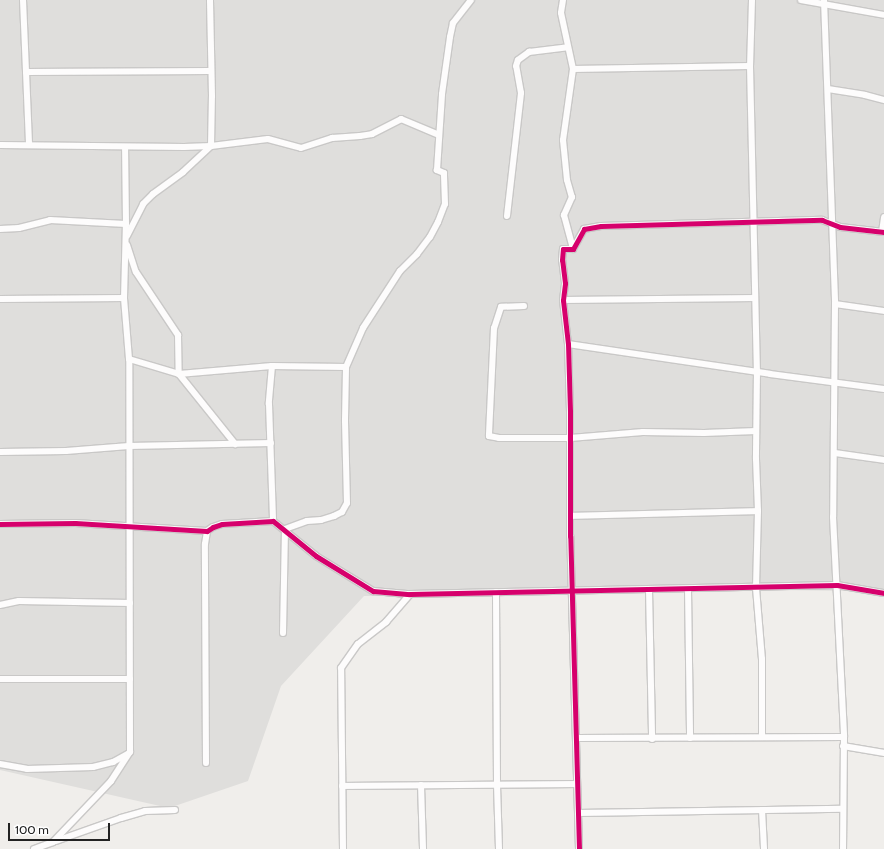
<!DOCTYPE html>
<style>
body{margin:0}
#map{position:relative;width:884px;height:849px;overflow:hidden;background:#f0eeeb;font-family:Cabin,sans-serif}
div>[style]{position:absolute}
.residential>*{inset:0;background:#dfdedc}
.roads{filter:drop-shadow(1px 0 #c9c8c7) drop-shadow(-1px 0 #c9c8c7) drop-shadow(0 1px #c9c8c7) drop-shadow(0 -1px #c9c8c7)}
.minor>*{height:6px;margin:-3px;padding:0 3px;transform-origin:3px;border-radius:3px;background:#fdfcfc}
.cycleway>*{height:5px;margin:-2.5px;padding:0 2.5px;transform-origin:2.5px;border-radius:2.5px;background:#d6006c}
span{translate:-50% -50%;white-space:nowrap;text-align:center;line-height:1.15;-webkit-text-stroke:3px #fff;paint-order:stroke}
.scale{position:absolute;left:8px;top:823px;width:102px;height:18px;box-sizing:border-box;border:2px solid #222;border-top:0;padding-left:5px;font-size:12px;line-height:14px;white-space:nowrap;color:#222;-webkit-text-stroke:3px #fff;paint-order:stroke}
</style>
<div id="map">
<div class="residential">
<div style="clip-path:polygon(0 0,884px 0,884px 594px,862px 591px,775px 590px,364px 596px,281px 686px,248px 781px,169px 808px,0 770px)"></div>
</div>
<div class="roads">
<div class="minor">
<div style="left:23px;top:0;width:144px;rotate:87.6deg"></div>
<div style="left:563px;top:0;width:13px;rotate:99deg"></div>
<div style="left:561px;top:13px;width:57px;rotate:77.9deg"></div>
<div style="left:573px;top:69px;width:72px;rotate:98deg"></div>
<div style="left:563px;top:140px;width:40px;rotate:84.3deg"></div>
<div style="left:567px;top:180px;width:18px;rotate:74deg"></div>
<div style="left:572px;top:197px;width:20px;rotate:114deg"></div>
<div style="left:564px;top:215px;width:35px;rotate:75deg"></div>
<div style="left:752px;top:0;width:66px;rotate:91.7deg"></div>
<div style="left:750px;top:66px;width:305px;rotate:88.7deg"></div>
<div style="left:757px;top:371px;width:88px;rotate:90.7deg"></div>
<div style="left:756px;top:459px;width:52px;rotate:87.8deg"></div>
<div style="left:758px;top:511px;width:77px;rotate:91.5deg"></div>
<div style="left:756px;top:588px;width:71px;rotate:85.2deg"></div>
<div style="left:762px;top:659px;width:77px;rotate:90deg"></div>
<div style="left:801px;top:0;width:84px;rotate:10.2deg"></div>
<div style="left:824px;top:0;width:304px;rotate:87.9deg"></div>
<div style="left:835px;top:304px;width:213px;rotate:90.5deg"></div>
<div style="left:833px;top:517px;width:220px;rotate:87.1deg"></div>
<div style="left:844px;top:737px;width:112px;rotate:90.5deg"></div>
<div style="left:573px;top:69px;width:177px;rotate:-1deg"></div>
<div style="left:26px;top:72px;width:185px;rotate:-0.3deg"></div>
<div style="left:828px;top:89px;width:37px;rotate:9deg"></div>
<div style="left:865px;top:95px;width:20px;rotate:15deg"></div>
<div style="left:0;top:145px;width:184px;rotate:0.6deg"></div>
<div style="left:184px;top:147px;width:27px;rotate:-2deg"></div>
<div style="left:211px;top:146px;width:57px;rotate:-7deg"></div>
<div style="left:268px;top:139px;width:34px;rotate:15deg"></div>
<div style="left:301px;top:148px;width:33px;rotate:-18deg"></div>
<div style="left:332px;top:138px;width:28px;rotate:-4deg"></div>
<div style="left:360px;top:136px;width:12px;rotate:-9deg"></div>
<div style="left:372px;top:134px;width:33px;rotate:-27deg"></div>
<div style="left:401px;top:119px;width:41px;rotate:22.8deg"></div>
<div style="left:507px;top:216px;width:124px;rotate:-83.5deg"></div>
<div style="left:521px;top:93px;width:27px;rotate:-100deg"></div>
<div style="left:516px;top:66px;width:6px;rotate:-72deg"></div>
<div style="left:518px;top:60px;width:14px;rotate:-36deg"></div>
<div style="left:529px;top:52px;width:39px;rotate:-7deg"></div>
<div style="left:0;top:229px;width:19px;rotate:-3deg"></div>
<div style="left:19px;top:228px;width:32px;rotate:-14deg"></div>
<div style="left:50px;top:220px;width:76px;rotate:3deg"></div>
<div style="left:882px;top:232px;width:15px;rotate:-82deg"></div>
<div style="left:127px;top:236px;width:36px;rotate:-63deg"></div>
<div style="left:143px;top:204px;width:14px;rotate:-45deg"></div>
<div style="left:153px;top:194px;width:37px;rotate:-36deg"></div>
<div style="left:183px;top:172px;width:38px;rotate:-43deg"></div>
<div style="left:211px;top:146px;width:50px;rotate:-88.9deg"></div>
<div style="left:212px;top:96px;width:96px;rotate:-91.2deg"></div>
<div style="left:127px;top:245px;width:28px;rotate:72deg"></div>
<div style="left:136px;top:272px;width:76px;rotate:56.3deg"></div>
<div style="left:178px;top:335px;width:39px;rotate:89deg"></div>
<div style="left:179px;top:374px;width:90px;rotate:51.3deg"></div>
<div style="left:0;top:299px;width:124px;rotate:-0.5deg"></div>
<div style="left:563px;top:300px;width:192px;rotate:-0.6deg"></div>
<div style="left:835px;top:304px;width:49px;rotate:8.1deg"></div>
<div style="left:524px;top:306px;width:23px;rotate:178deg"></div>
<div style="left:501px;top:307px;width:22px;rotate:108deg"></div>
<div style="left:494px;top:328px;width:108px;rotate:92.7deg"></div>
<div style="left:489px;top:436px;width:10px;rotate:11deg"></div>
<div style="left:499px;top:438px;width:71px"></div>
<div style="left:570px;top:438px;width:73px;rotate:-4.7deg"></div>
<div style="left:643px;top:432px;width:61px;rotate:0.9deg"></div>
<div style="left:704px;top:433px;width:52px;rotate:-2.2deg"></div>
<div style="left:568px;top:344px;width:204px;rotate:8.4deg"></div>
<div style="left:770px;top:374px;width:115px;rotate:7.5deg"></div>
<div style="left:129px;top:359px;width:52px;rotate:16.7deg"></div>
<div style="left:179px;top:374px;width:93px;rotate:-4.9deg"></div>
<div style="left:272px;top:366px;width:74px;rotate:0.8deg"></div>
<div style="left:272px;top:366px;width:38px;rotate:95deg"></div>
<div style="left:269px;top:404px;width:117px;rotate:88deg"></div>
<div style="left:0;top:452px;width:66px;rotate:-0.9deg"></div>
<div style="left:66px;top:451px;width:63px;rotate:-4.5deg"></div>
<div style="left:129px;top:446px;width:142px;rotate:-1.2deg"></div>
<div style="left:835px;top:453px;width:49px;rotate:8.1deg"></div>
<div style="left:570px;top:516px;width:188px;rotate:-1.5deg"></div>
<div style="left:0;top:524px;width:75px;rotate:-0.8deg"></div>
<div style="left:75px;top:523px;width:132px;rotate:3.5deg"></div>
<div style="left:207px;top:531px;width:7px;rotate:-34deg"></div>
<div style="left:213px;top:527px;width:9px;rotate:-18deg"></div>
<div style="left:222px;top:524px;width:51px;rotate:-3.4deg"></div>
<div style="left:273px;top:521px;width:55px;rotate:39.1deg"></div>
<div style="left:316px;top:556px;width:67px;rotate:31.6deg"></div>
<div style="left:373px;top:591px;width:37px;rotate:5deg"></div>
<div style="left:410px;top:594px;width:427px;rotate:-1.2deg"></div>
<div style="left:837px;top:585px;width:48px;rotate:9.7deg"></div>
<div style="left:285px;top:529px;width:23px;rotate:-20deg"></div>
<div style="left:307px;top:521px;width:14px;rotate:-4deg"></div>
<div style="left:321px;top:520px;width:14px;rotate:-17deg"></div>
<div style="left:334px;top:516px;width:9px;rotate:-27deg"></div>
<div style="left:342px;top:512px;width:10px;rotate:-61deg"></div>
<div style="left:347px;top:503px;width:83px;rotate:-91.4deg"></div>
<div style="left:345px;top:420px;width:53px;rotate:-88.9deg"></div>
<div style="left:346px;top:367px;width:43px;rotate:-66.4deg"></div>
<div style="left:363px;top:328px;width:68px;rotate:-57deg"></div>
<div style="left:400px;top:271px;width:24px;rotate:-45deg"></div>
<div style="left:417px;top:254px;width:21px;rotate:-53deg"></div>
<div style="left:430px;top:237px;width:17px;rotate:-62deg"></div>
<div style="left:438px;top:222px;width:19px;rotate:-69deg"></div>
<div style="left:445px;top:204px;width:31px;rotate:-92deg"></div>
<div style="left:444px;top:173px;width:8px;rotate:-157deg"></div>
<div style="left:437px;top:170px;width:76px;rotate:-86.2deg"></div>
<div style="left:442px;top:94px;width:58px;rotate:-82deg"></div>
<div style="left:450px;top:37px;width:14px;rotate:-78deg"></div>
<div style="left:453px;top:23px;width:29px;rotate:-52deg"></div>
<div style="left:688px;top:589px;width:149px;rotate:89.2deg"></div>
<div style="left:649px;top:590px;width:149px;rotate:88.8deg"></div>
<div style="left:496px;top:592px;width:193px;rotate:89.7deg"></div>
<div style="left:497px;top:785px;width:64px;rotate:88.2deg"></div>
<div style="left:0;top:605px;width:19px;rotate:-12deg"></div>
<div style="left:19px;top:601px;width:111px;rotate:1deg"></div>
<div style="left:283px;top:633px;width:104px;rotate:-88.9deg"></div>
<div style="left:0;top:679px;width:130px"></div>
<div style="left:576px;top:738px;width:268px;rotate:-0.2deg"></div>
<div style="left:843px;top:746px;width:42px;rotate:9.7deg"></div>
<div style="left:206px;top:763px;width:219px;rotate:-90.3deg"></div>
<div style="left:205px;top:544px;width:13px;rotate:-81deg"></div>
<div style="left:0;top:764px;width:27px;rotate:10deg"></div>
<div style="left:27px;top:769px;width:66px;rotate:-1.7deg"></div>
<div style="left:93px;top:767px;width:21px;rotate:-14deg"></div>
<div style="left:113px;top:762px;width:18px;rotate:-29deg"></div>
<div style="left:421px;top:785px;width:64px;rotate:88.2deg"></div>
<div style="left:342px;top:786px;width:234px;rotate:-0.5deg"></div>
<div style="left:762px;top:810px;width:39px;rotate:87deg"></div>
<div style="left:578px;top:813px;width:265px;rotate:-0.9deg"></div>
<div style="left:56px;top:841px;width:69px;rotate:-19.5deg"></div>
<div style="left:121px;top:818px;width:25px;rotate:-16deg"></div>
<div style="left:145px;top:811px;width:30px;rotate:-2deg"></div>
<div style="left:34px;top:849px;width:20px;rotate:-20deg"></div>
<div style="left:53px;top:842px;width:84px;rotate:-46.4deg"></div>
<div style="left:111px;top:781px;width:35px;rotate:-57deg"></div>
<div style="left:130px;top:752px;width:393px;rotate:-90.1deg"></div>
<div style="left:129px;top:359px;width:61px;rotate:-94.7deg"></div>
<div style="left:124px;top:298px;width:74px;rotate:-88.5deg"></div>
<div style="left:126px;top:224px;width:77px;rotate:-90.7deg"></div>
<div style="left:343px;top:849px;width:181px;rotate:-90.6deg"></div>
<div style="left:341px;top:668px;width:29px;rotate:-55deg"></div>
<div style="left:358px;top:644px;width:36px;rotate:-38deg"></div>
<div style="left:386px;top:622px;width:37px;rotate:-49deg"></div>
<div style="left:579px;top:849px;width:313px;rotate:-91.6deg"></div>
<div style="left:570px;top:536px;width:125px;rotate:-90deg"></div>
<div style="left:570px;top:411px;width:67px;rotate:-91.7deg"></div>
<div style="left:568px;top:344px;width:44px;rotate:-96.5deg"></div>
<div style="left:563px;top:300px;width:17px;rotate:-83deg"></div>
<div style="left:565px;top:283px;width:23px;rotate:-97deg"></div>
<div style="left:562px;top:260px;width:11px;rotate:-85deg"></div>
<div style="left:563px;top:249px;width:10px"></div>
<div style="left:573px;top:249px;width:23px;rotate:-61deg"></div>
<div style="left:584px;top:229px;width:17px;rotate:-10deg"></div>
<div style="left:601px;top:226px;width:221px;rotate:-1.6deg"></div>
<div style="left:822px;top:220px;width:19px;rotate:21deg"></div>
<div style="left:840px;top:227px;width:44px;rotate:6.5deg"></div>
</div>
</div>
<div class="cycleway">
<div style="left:0;top:524px;width:75px;rotate:-0.8deg"></div>
<div style="left:75px;top:523px;width:132px;rotate:3.5deg"></div>
<div style="left:207px;top:531px;width:7px;rotate:-34deg"></div>
<div style="left:213px;top:527px;width:9px;rotate:-18deg"></div>
<div style="left:222px;top:524px;width:51px;rotate:-3.4deg"></div>
<div style="left:273px;top:521px;width:55px;rotate:39.1deg"></div>
<div style="left:316px;top:556px;width:67px;rotate:31.6deg"></div>
<div style="left:373px;top:591px;width:37px;rotate:5deg"></div>
<div style="left:410px;top:594px;width:427px;rotate:-1.2deg"></div>
<div style="left:837px;top:585px;width:48px;rotate:9.7deg"></div>
<div style="left:579px;top:849px;width:313px;rotate:-91.6deg"></div>
<div style="left:570px;top:536px;width:125px;rotate:-90deg"></div>
<div style="left:570px;top:411px;width:67px;rotate:-91.7deg"></div>
<div style="left:568px;top:344px;width:44px;rotate:-96.5deg"></div>
<div style="left:563px;top:300px;width:17px;rotate:-83deg"></div>
<div style="left:565px;top:283px;width:23px;rotate:-97deg"></div>
<div style="left:562px;top:260px;width:11px;rotate:-85deg"></div>
<div style="left:563px;top:249px;width:10px"></div>
<div style="left:573px;top:249px;width:23px;rotate:-61deg"></div>
<div style="left:584px;top:229px;width:17px;rotate:-10deg"></div>
<div style="left:601px;top:226px;width:221px;rotate:-1.6deg"></div>
<div style="left:822px;top:220px;width:19px;rotate:21deg"></div>
<div style="left:840px;top:227px;width:44px;rotate:6.5deg"></div>
</div>
<div class="scale">100 m</div>
</div>
